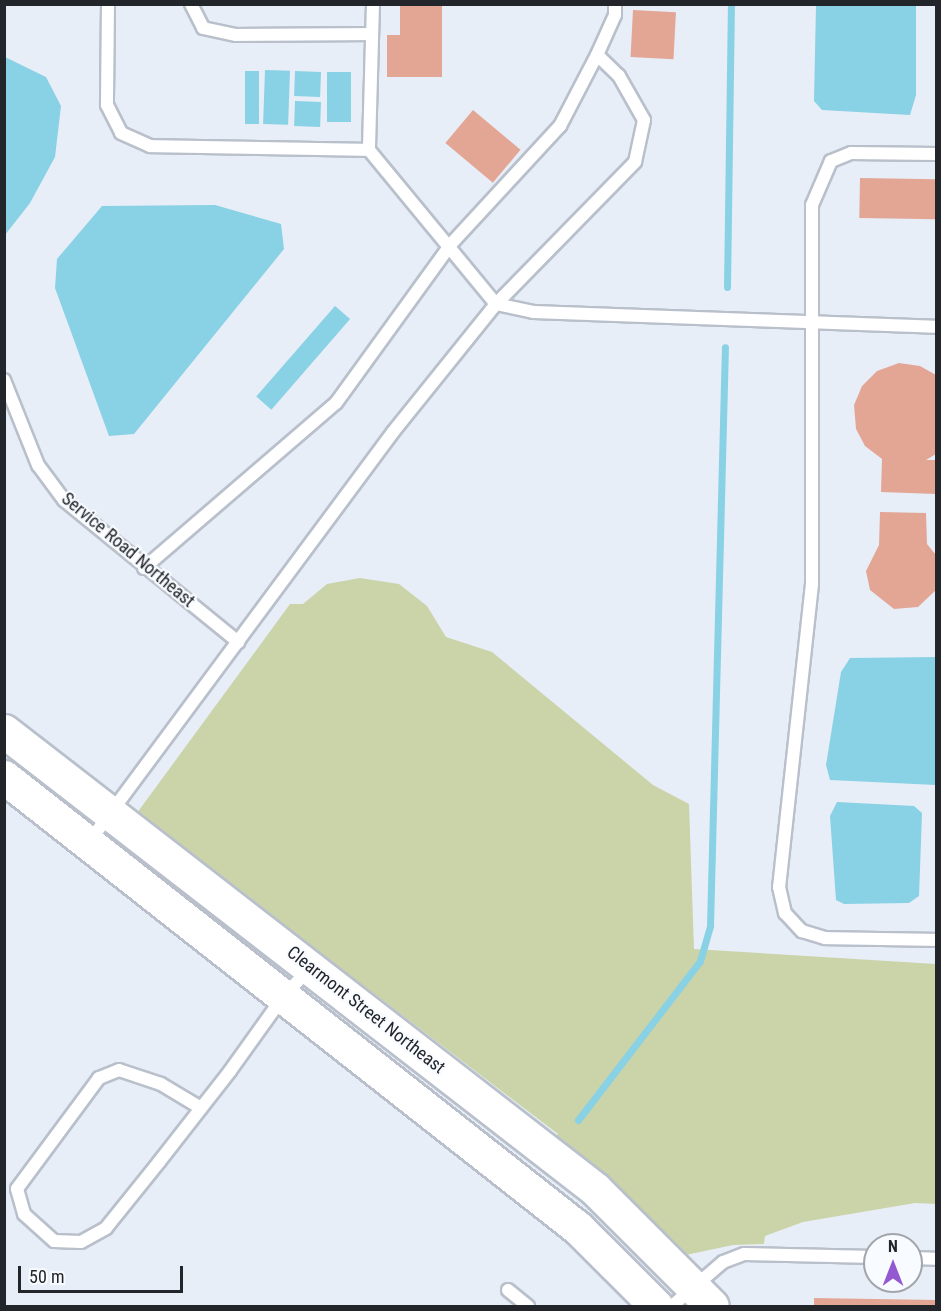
<!DOCTYPE html>
<style>
body{margin:0}
#map{position:relative;width:941px;height:1311px;overflow:hidden;background:#e7eef8;font-family:"Roboto Condensed",sans-serif}
div>[style]{position:absolute}
.green>*{inset:0;background:#cbd3a9}
.water>*{inset:0;background:#89d1e4;transform-origin:0 0}
.stream>*{height:7px;margin:-3.5px;padding:0 3.5px;transform-origin:3.5px;border-radius:3.5px;background:#89d1e4}
.building>*{inset:0;background:#e3a695;transform-origin:0 0}
.roads{filter:drop-shadow(2px 0 #b9c0cb) drop-shadow(-2px 0 #b9c0cb) drop-shadow(0 2px #b9c0cb) drop-shadow(0 -2px #b9c0cb)}
.lane>*{height:12px;margin:-6px;padding:0 6px;transform-origin:6px;border-radius:6px;background:#fff}
.secondary>*{height:33px;margin:-16.5px;padding:0 16.5px;transform-origin:16.5px;border-radius:16.5px;background:#fff}
span{translate:-50% -50%;white-space:nowrap;text-align:center;line-height:1.15;-webkit-text-stroke:4.5px #f8fbff;paint-order:stroke}
.street-label{font-size:18px;color:#222529}
.frame{position:absolute;inset:0;border:6px solid #222529;pointer-events:none}
.north{position:absolute;left:863px;top:1233px;width:60px;height:60px;box-sizing:border-box;background:#f8fbff;border:2px solid #a2a5a9;border-radius:50%;rotate:0deg;font-size:16px;font-weight:700;line-height:24px;text-align:center;color:#222529}
.north::after{content:'';display:block;margin:auto;width:21px;height:27px;background:#9459d0;clip-path:polygon(50% 0,100% 100%,50% 72%,0 100%)}
.scale{position:absolute;left:18px;top:1266px;width:165px;height:27px;box-sizing:border-box;border:3px solid #222529;border-top:0;padding-left:8px;font-size:18px;line-height:21px;white-space:nowrap;color:#222529;-webkit-text-stroke:4px #f8fbff;paint-order:stroke}
</style>
<div id="map">
<div class="green">
<div style="clip-path:polygon(360px 578px,399px 584px,427px 606px,446px 637px,492px 652px,653px 785px,689px 804px,694px 949px,936px 964px,936px 1204px,915px 1203px,803px 1222px,765px 1236px,764px 1244px,733px 1245px,681px 1256px,553px 1141px,558px 1134px,137px 813px,290px 604px,303px 604px,327px 584px)"></div>
</div>
<div class="water">
<div style="clip-path:polygon(816px 5px,916px 5px,916px 95px,910px 115px,822px 110px,814px 101px)"></div>
<div style="clip-path:polygon(5px 57px,46px 77px,61px 106px,55px 157px,30px 203px,5px 235px)"></div>
<div style="left:265px;top:70px;width:25px;height:54px;rotate:2deg"></div>
<div style="left:245px;top:71px;width:14px;height:53px"></div>
<div style="left:295px;top:71px;width:26px;height:25px;rotate:2deg"></div>
<div style="left:327px;top:72px;width:24px;height:50px"></div>
<div style="left:295px;top:101px;width:26px;height:25px;rotate:2deg"></div>
<div style="clip-path:polygon(215px 205px,281px 224px,284px 249px,134px 434px,109px 436px,55px 288px,57px 259px,102px 206px)"></div>
<div style="left:335px;top:306px;width:20px;height:120px;rotate:41deg"></div>
<div style="clip-path:polygon(936px 657px,936px 785px,830px 780px,826px 765px,841px 672px,850px 658px)"></div>
<div style="clip-path:polygon(837px 802px,914px 806px,922px 813px,919px 896px,909px 903px,844px 904px,836px 900px,830px 816px)"></div>
</div>
<div class="stream">
<div style="left:727px;top:287px;width:283px;rotate:-89.2deg"></div>
<div style="left:578px;top:1120px;width:200px;rotate:-52.5deg"></div>
<div style="left:700px;top:961px;width:36px;rotate:-74deg"></div>
<div style="left:710px;top:926px;width:579px;rotate:-88.52deg"></div>
</div>
<div class="building">
<div style="clip-path:polygon(400px 5px,442px 5px,442px 77px,387px 77px,387px 35px,400px 35px)"></div>
<div style="left:633px;top:10px;width:43px;height:47px;rotate:3deg"></div>
<div style="left:473px;top:110px;width:62px;height:43px;rotate:40deg"></div>
<div style="left:860px;top:178px;width:76px;height:40px;rotate:1deg"></div>
<div style="clip-path:polygon(899px 363px,920px 366px,936px 375px,936px 454px,926px 460px,936px 460px,936px 494px,881px 492px,882px 459px,865px 446px,856px 429px,854px 405px,862px 386px,877px 371px)"></div>
<div style="clip-path:polygon(880px 512px,926px 513px,927px 544px,936px 555px,936px 590px,918px 607px,894px 609px,870px 590px,866px 571px,879px 545px)"></div>
<div style="clip-path:polygon(814px 1298px,936px 1300px,936px 1306px,814px 1306px)"></div>
</div>
<div class="roads">
<div class="lane">
<div style="left:108px;top:4px;width:101px;rotate:90.6deg"></div>
<div style="left:107px;top:105px;width:31px;rotate:63deg"></div>
<div style="left:121px;top:133px;width:32px;rotate:24deg"></div>
<div style="left:150px;top:146px;width:219px;rotate:1deg"></div>
<div style="left:191px;top:4px;width:27px;rotate:63deg"></div>
<div style="left:203px;top:28px;width:34px;rotate:12deg"></div>
<div style="left:236px;top:35px;width:136px;rotate:-0.4deg"></div>
<div style="left:373px;top:4px;width:146px;rotate:91.6deg"></div>
<div style="left:369px;top:150px;width:200px;rotate:50.5deg"></div>
<div style="left:496px;top:304px;width:38px;rotate:12deg"></div>
<div style="left:533px;top:312px;width:403px;rotate:2.1deg"></div>
<div style="left:936px;top:154px;width:85px;rotate:-179.3deg"></div>
<div style="left:851px;top:153px;width:22px;rotate:158deg"></div>
<div style="left:831px;top:161px;width:48px;rotate:113.4deg"></div>
<div style="left:812px;top:205px;width:379px;rotate:90deg"></div>
<div style="left:812px;top:584px;width:305px;rotate:96.2deg"></div>
<div style="left:779px;top:887px;width:27px;rotate:77deg"></div>
<div style="left:785px;top:913px;width:25px;rotate:47deg"></div>
<div style="left:802px;top:931px;width:24px;rotate:17deg"></div>
<div style="left:825px;top:938px;width:111px;rotate:1deg"></div>
<div style="left:4px;top:380px;width:92px;rotate:68.2deg"></div>
<div style="left:38px;top:465px;width:44px;rotate:53.4deg"></div>
<div style="left:64px;top:500px;width:225px;rotate:39.2deg"></div>
<div style="left:144px;top:568px;width:253px;rotate:-40.7deg"></div>
<div style="left:336px;top:403px;width:196px;rotate:-54.1deg"></div>
<div style="left:451px;top:244px;width:161px;rotate:-47.3deg"></div>
<div style="left:560px;top:126px;width:80px;rotate:-62.5deg"></div>
<div style="left:597px;top:55px;width:44px;rotate:-65.8deg"></div>
<div style="left:615px;top:15px;width:11px;rotate:-90deg"></div>
<div style="left:89px;top:842px;width:510px;rotate:-53.44deg"></div>
<div style="left:393px;top:432px;width:164px;rotate:-51.2deg"></div>
<div style="left:496px;top:304px;width:199px;rotate:-45.6deg"></div>
<div style="left:635px;top:162px;width:43px;rotate:-77.9deg"></div>
<div style="left:644px;top:120px;width:51px;rotate:-119.6deg"></div>
<div style="left:619px;top:76px;width:30px;rotate:-136deg"></div>
<div style="left:201px;top:1108px;width:47px;rotate:-149deg"></div>
<div style="left:161px;top:1084px;width:44px;rotate:-161.6deg"></div>
<div style="left:119px;top:1070px;width:22px;rotate:158deg"></div>
<div style="left:99px;top:1078px;width:138px;rotate:126.5deg"></div>
<div style="left:17px;top:1189px;width:26px;rotate:74deg"></div>
<div style="left:24px;top:1214px;width:40px;rotate:42deg"></div>
<div style="left:54px;top:1241px;width:27px;rotate:2deg"></div>
<div style="left:81px;top:1242px;width:29px;rotate:-29deg"></div>
<div style="left:106px;top:1228px;width:85px;rotate:-51.2deg"></div>
<div style="left:159px;top:1162px;width:115px;rotate:-52deg"></div>
<div style="left:230px;top:1071px;width:91px;rotate:-54.4deg"></div>
<div style="left:283px;top:997px;width:37px;rotate:-47deg"></div>
<div style="left:911px;top:1258px;width:25px;rotate:2deg"></div>
<div style="left:508px;top:1290px;width:26px;rotate:39deg"></div>
<div style="left:672px;top:1306px;width:67px;rotate:-40.8deg"></div>
<div style="left:723px;top:1262px;width:22px;rotate:-21deg"></div>
<div style="left:744px;top:1254px;width:131px;rotate:1.3deg"></div>
</div>
<div class="secondary">
<div style="left:4px;top:731px;width:748px;rotate:37.77deg"></div>
<div style="left:595px;top:1189px;width:165px;rotate:45deg"></div>
<div style="left:4px;top:777px;width:730px;rotate:38.16deg"></div>
<div style="left:578px;top:1228px;width:110px;rotate:45deg"></div>
</div>
</div>
<div class="street-label">
<span style="left:128px;top:550px;rotate:40deg">Service Road Northeast</span>
<span style="left:366px;top:1010px;rotate:38deg">Clearmont Street Northeast</span>
</div>
<div class="frame"></div>
<div class="north">N</div>
<div class="scale">50 m</div>
</div>
